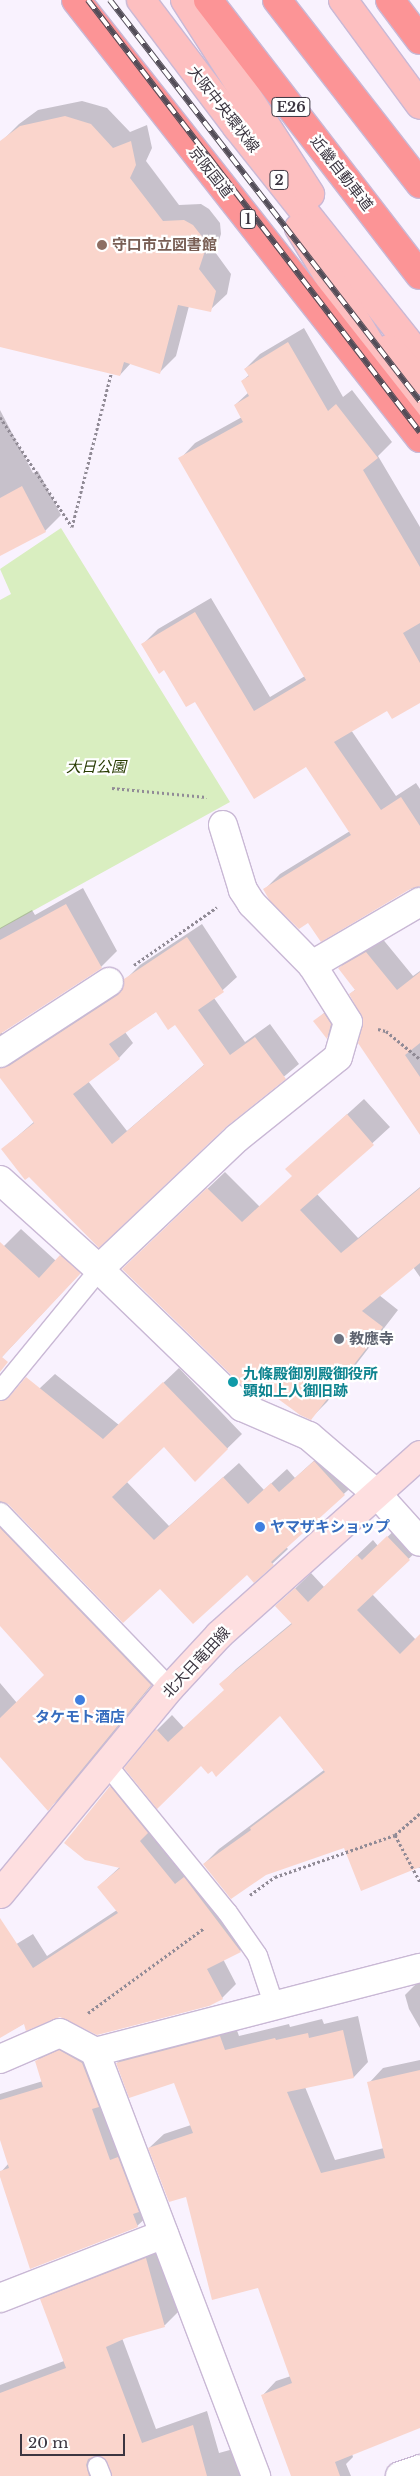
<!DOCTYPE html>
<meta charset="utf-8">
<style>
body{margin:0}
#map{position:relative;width:420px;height:2476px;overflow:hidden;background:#f9f2fe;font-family:"Libre Baskerville","Noto Sans JP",serif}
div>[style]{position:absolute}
.green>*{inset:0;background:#d9eec0}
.shadow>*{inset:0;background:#0003}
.building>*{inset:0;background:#fad5cc}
.path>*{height:3px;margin-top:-1.5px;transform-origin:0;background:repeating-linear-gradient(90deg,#918b96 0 2.5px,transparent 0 5px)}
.roads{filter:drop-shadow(1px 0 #c9b8d5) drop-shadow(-1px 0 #c9b8d5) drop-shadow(0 1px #c9b8d5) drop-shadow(0 -1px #c9b8d5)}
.lane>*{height:19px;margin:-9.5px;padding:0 9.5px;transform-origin:9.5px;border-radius:9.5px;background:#fff}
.street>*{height:28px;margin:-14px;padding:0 14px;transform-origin:14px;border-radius:14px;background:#fff}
.secondary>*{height:28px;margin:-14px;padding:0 14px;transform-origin:14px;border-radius:14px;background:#fedfe0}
.primary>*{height:28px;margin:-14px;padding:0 14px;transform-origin:14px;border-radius:14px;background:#fdbfc0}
.highway>*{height:28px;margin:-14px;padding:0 14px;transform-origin:14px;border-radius:14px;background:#fc9496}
.rail>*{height:5.5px;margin-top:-2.75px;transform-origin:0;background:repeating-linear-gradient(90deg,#fff 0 11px,#534d58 0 22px);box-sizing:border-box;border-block:1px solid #534d58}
.dots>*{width:14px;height:14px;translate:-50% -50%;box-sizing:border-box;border:2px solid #fff;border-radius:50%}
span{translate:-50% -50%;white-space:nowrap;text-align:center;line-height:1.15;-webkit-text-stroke:4.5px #fff;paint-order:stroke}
.shield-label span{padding:1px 4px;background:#fff;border:1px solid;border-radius:4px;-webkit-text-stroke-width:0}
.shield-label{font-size:14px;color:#3b3540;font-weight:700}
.street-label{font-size:15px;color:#3b3540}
.education-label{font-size:15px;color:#785e54;font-weight:700}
.left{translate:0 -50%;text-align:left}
.park-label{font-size:15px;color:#293c03;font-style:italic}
.worship-label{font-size:15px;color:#5b616d;font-weight:700}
.culture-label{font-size:15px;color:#0d838f;font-weight:700}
.shop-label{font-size:15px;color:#366cbe;font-weight:700}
.scale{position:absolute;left:20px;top:2434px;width:105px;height:22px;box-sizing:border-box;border:2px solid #3b3540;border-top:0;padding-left:6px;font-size:15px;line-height:18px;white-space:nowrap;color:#3b3540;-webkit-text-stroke:4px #fff;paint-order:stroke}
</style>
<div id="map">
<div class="green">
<div style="clip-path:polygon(61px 528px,230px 802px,0 929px,0 600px,11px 594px,0 569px)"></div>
</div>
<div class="shadow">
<div style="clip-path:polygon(82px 101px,107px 108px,130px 132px,147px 125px,152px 148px,146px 161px,179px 205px,201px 204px,209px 209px,220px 223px,221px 234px,215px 252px,231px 274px,227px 294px,210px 310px,189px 306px,176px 356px,160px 372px,131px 363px,120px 375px,0 346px,0 147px,2px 141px,19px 124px,38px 110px)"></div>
<div style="clip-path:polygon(304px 328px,343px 397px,352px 390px,392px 442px,378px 456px,420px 527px,420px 702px,388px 709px,351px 730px,396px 796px,416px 783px,420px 789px,420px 886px,309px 921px,265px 889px,280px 874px,350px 831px,306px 766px,195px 700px,143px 644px,158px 629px,211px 598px,270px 697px,305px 676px,180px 459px,195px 443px,242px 417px,235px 405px,249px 392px,242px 381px,249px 375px,245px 369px,260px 354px)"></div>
<div style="clip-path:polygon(0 410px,33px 473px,38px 471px,61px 515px,45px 531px,0 554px)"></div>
<div style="clip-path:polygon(83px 888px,117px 951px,101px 967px,2px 1032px,2px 1043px,0 1045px,0 928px,32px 910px,35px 915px)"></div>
<div style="clip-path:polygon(evenodd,202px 924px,237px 977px,214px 998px,245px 1042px,270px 1024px,299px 1064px,225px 1126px,99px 1246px,3px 1149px,35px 1121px,0 1076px,0 1054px,24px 1052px,125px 987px,125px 980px,140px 965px,202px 924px,157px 1011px,175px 1023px,205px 1064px,127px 1131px,88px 1081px,119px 1058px,133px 1043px,125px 1032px,157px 1011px)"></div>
<div style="clip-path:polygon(381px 937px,413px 976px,420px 971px,420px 1111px,350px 994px,356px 989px,339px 968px,354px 953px)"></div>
<div style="clip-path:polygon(332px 1006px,335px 1030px,327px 1037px,315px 1021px)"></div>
<div style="clip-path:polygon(364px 1099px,390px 1127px,317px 1194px,358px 1238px,420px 1187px,420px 1277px,413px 1267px,379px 1295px,398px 1310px,327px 1402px,311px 1418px,272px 1393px,266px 1399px,140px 1253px,225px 1172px,260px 1207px,293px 1176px,287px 1169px)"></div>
<div style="clip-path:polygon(21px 1229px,56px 1261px,78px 1239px,96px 1256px,0 1359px,0 1250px)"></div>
<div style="clip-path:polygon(179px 1368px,242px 1434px,195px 1480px,164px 1445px,126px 1481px,169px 1526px,239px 1463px,264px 1490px,287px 1469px,295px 1478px,329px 1447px,359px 1480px,286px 1547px,288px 1549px,254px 1581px,247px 1573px,160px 1587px,5px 1502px,165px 1669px,63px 1795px,48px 1809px,0 1755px,0 1683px,17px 1703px,45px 1675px,0 1624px,0 1439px,40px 1388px,55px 1374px,119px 1425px)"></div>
<div style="clip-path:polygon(403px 1522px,420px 1548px,372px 1594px,416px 1640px,420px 1635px,420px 1868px,344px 1847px,204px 1864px,219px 1849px,324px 1770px,280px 1714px,212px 1769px,201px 1765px,157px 1807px,157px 1730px,172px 1715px,184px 1728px,226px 1689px,221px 1684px,236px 1669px,293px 1622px,277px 1606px,311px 1573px,324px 1587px,373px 1540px,378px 1546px)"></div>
<div style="clip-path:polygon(124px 1773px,254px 1937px,240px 1951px,223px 1959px,236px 1984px,222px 1998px,60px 2016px,25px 2023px,0 2037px,0 1954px,33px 1934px,47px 1956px,117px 1910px,98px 1887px,121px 1866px,110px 1787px)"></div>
<div style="clip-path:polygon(420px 1980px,420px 2028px,409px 2009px,405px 1995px)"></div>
<div style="clip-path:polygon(358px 2016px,368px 2062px,354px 2077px,305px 2087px,335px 2160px,384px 2148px,369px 2083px,383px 2068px,420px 2060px,420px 2427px,352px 2454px,353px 2457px,346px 2464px,351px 2476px,292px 2476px,262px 2396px,276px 2381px,291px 2376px,259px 2287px,149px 2148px,164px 2134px,191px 2125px,175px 2082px,117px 2063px,132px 2049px,234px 2022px,239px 2036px,289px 2024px,290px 2027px,322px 2019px,324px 2024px)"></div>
<div style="clip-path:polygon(71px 2040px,109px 2095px,148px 2216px,137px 2226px,0 2173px,9px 2163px,0 2136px,0 2094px,43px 2081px,37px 2061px,47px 2050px)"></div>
<div style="clip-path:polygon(evenodd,161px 2244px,179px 2311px,165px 2325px,122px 2338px,156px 2429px,207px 2411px,219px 2453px,237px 2448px,249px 2476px,0 2476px,0 2385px,64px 2361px,41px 2299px,56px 2285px,161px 2244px,100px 2455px,104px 2456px,113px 2473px,109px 2471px,100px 2455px)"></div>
</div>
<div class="building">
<div style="clip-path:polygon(65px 116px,91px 124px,113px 148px,131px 141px,136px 165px,130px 178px,163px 221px,184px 220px,193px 225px,204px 239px,205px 251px,199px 269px,216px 291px,211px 312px,178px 305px,160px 374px,124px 362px,120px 376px,0 347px,0 141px,20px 126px)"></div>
<div style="clip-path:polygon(288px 342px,328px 411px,336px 404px,378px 458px,363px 470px,420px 567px,420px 623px,403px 633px,420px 663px,420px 703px,392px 719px,387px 711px,334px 742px,381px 810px,401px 797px,420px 826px,420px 886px,412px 888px,321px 942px,308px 923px,299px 929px,270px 901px,263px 889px,351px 835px,306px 767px,254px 799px,195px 702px,186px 707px,164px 670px,159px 674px,141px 644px,195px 612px,254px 711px,306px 680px,178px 458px,243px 422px,234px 405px,249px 396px,241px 381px,249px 376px,244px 369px)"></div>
<div style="clip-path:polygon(22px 486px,46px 532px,0 556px,0 498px)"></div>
<div style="clip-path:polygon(66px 904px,102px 968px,0 1034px,0 940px)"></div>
<div style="clip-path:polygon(evenodd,187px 937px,224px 992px,198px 1010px,230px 1055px,255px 1037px,286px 1079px,226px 1127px,99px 1248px,29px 1177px,25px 1180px,1px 1149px,34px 1123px,0 1078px,0 1068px,9px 1066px,118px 995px,123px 989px,124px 979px,187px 937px,156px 1012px,168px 1030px,175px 1025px,204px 1065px,112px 1144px,73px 1094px,120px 1059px,109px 1044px,156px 1012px)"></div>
<div style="clip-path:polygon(366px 952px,397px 990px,420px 972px,420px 1043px,405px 1055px,420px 1077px,420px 1135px,358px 1043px,363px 1019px,349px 994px,355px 990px,338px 968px)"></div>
<div style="clip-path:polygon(324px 1013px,331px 1024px,327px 1039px,313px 1021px)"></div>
<div style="clip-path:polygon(347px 1114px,374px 1145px,300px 1210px,341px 1253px,420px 1188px,420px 1263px,362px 1311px,383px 1327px,311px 1420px,300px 1415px,270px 1393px,266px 1400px,251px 1394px,122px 1269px,207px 1188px,242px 1222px,292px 1176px,285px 1169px)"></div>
<div style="clip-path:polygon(0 1242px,39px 1278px,60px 1255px,81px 1273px,2px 1357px,8px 1362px,0 1372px)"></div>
<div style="clip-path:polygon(26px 1377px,103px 1439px,163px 1382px,228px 1449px,195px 1482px,164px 1447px,112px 1497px,154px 1540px,223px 1477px,248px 1504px,271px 1483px,279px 1492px,314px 1461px,345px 1495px,271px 1562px,274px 1565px,254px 1583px,247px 1575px,193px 1624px,160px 1589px,123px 1623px,8px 1504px,0 1501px,0 1401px,9px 1397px)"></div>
<div style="clip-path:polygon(0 1528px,151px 1685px,48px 1811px,0 1757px,0 1718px,44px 1675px,0 1626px)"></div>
<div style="clip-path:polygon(387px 1536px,410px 1560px,357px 1610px,400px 1654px,420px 1634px,420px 1867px,361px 1891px,344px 1848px,266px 1875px,231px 1899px,203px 1864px,251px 1830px,250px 1828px,325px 1772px,280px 1716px,216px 1777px,212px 1771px,208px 1774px,201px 1766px,157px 1809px,124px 1768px,156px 1729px,168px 1742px,224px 1690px,219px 1684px,292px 1624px,275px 1606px,295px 1588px,308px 1602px,357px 1555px,362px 1560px)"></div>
<div style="clip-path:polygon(110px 1786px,148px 1833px,140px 1841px,175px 1884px,184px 1877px,241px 1952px,207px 1969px,223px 1999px,209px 2006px,97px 2035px,60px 2017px,26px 2031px,24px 2024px,0 2038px,0 1918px,33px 1968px,118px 1913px,97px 1887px,120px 1868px,85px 1860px,64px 1843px)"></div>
<div style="clip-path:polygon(343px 2030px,354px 2078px,287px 2092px,321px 2173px,385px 2158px,367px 2082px,420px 2070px,420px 2428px,335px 2462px,340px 2476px,291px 2476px,261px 2395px,292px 2383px,258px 2288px,212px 2300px,186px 2197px,169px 2202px,148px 2148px,193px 2133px,174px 2083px,129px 2098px,116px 2063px,220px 2036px,225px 2050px,275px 2038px,276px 2040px,308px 2033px,309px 2038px)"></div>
<div style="clip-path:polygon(59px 2050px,82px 2063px,99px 2107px,92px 2109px,110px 2160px,118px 2157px,139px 2212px,133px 2214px,138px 2227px,30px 2269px,0 2177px,0 2171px,9px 2168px,0 2140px,0 2100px,43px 2087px,35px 2061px)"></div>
<div style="clip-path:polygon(146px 2258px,165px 2327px,126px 2338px,106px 2347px,142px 2443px,193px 2425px,207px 2476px,112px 2476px,107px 2461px,98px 2455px,88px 2459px,86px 2465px,89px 2476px,0 2476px,0 2393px,66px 2368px,40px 2299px)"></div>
</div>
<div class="path">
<div style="left:0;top:417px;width:131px;rotate:56.8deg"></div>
<div style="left:72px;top:527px;width:158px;rotate:-75.7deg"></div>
<div style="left:112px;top:788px;width:95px;rotate:5.4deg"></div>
<div style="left:134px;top:965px;width:101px;rotate:-34.9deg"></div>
<div style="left:378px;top:1029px;width:8px;rotate:14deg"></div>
<div style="left:386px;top:1031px;width:44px;rotate:39.5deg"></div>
<div style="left:395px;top:1835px;width:53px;rotate:62deg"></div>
<div style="left:250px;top:1895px;width:31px;rotate:-36deg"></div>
<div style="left:275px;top:1877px;width:127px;rotate:-19.3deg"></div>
<div style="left:395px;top:1835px;width:33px;rotate:-41deg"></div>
<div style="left:88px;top:2013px;width:144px;rotate:-36.2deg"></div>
</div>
<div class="roads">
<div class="lane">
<div style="left:0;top:1390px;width:156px;rotate:-50.7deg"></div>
<div style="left:0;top:1512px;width:245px;rotate:46deg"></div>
<div style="left:107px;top:1765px;width:190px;rotate:50.8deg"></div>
<div style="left:227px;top:1912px;width:52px;rotate:55.1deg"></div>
<div style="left:257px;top:1955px;width:54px;rotate:71.6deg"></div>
<div style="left:97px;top:2466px;width:11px;rotate:68deg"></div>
</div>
<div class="street">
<div style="left:312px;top:965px;width:125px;rotate:-30.3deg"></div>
<div style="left:0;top:1053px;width:130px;rotate:-33.1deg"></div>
<div style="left:0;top:1180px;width:133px;rotate:42deg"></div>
<div style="left:99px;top:1269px;width:199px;rotate:44deg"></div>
<div style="left:242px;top:1407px;width:73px;rotate:23.4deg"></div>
<div style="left:309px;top:1436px;width:89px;rotate:40.5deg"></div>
<div style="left:377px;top:1494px;width:64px;rotate:48.1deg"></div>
<div style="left:99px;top:1269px;width:190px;rotate:-43.5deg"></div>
<div style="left:237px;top:1138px;width:129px;rotate:-38.7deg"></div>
<div style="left:338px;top:1057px;width:36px;rotate:-74deg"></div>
<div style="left:348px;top:1022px;width:67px;rotate:-122.3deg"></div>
<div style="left:312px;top:965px;width:86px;rotate:-134.5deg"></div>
<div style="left:252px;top:904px;width:17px;rotate:-123deg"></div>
<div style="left:243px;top:890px;width:68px;rotate:-107.1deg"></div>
<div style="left:95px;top:2052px;width:336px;rotate:-14.5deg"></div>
<div style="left:0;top:2059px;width:65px;rotate:-23.4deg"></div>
<div style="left:60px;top:2033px;width:40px;rotate:28deg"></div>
<div style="left:95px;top:2052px;width:454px;rotate:69.2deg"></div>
<div style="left:0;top:2298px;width:176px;rotate:-21.3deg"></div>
<div style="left:400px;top:2476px;width:21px;rotate:-19deg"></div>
</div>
<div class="secondary">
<div style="left:0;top:1894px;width:267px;rotate:-50.5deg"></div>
<div style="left:170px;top:1688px;width:72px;rotate:-47.2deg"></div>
<div style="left:219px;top:1635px;width:270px;rotate:-41.8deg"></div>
</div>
<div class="primary">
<div style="left:141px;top:0;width:159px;rotate:52.9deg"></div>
<div style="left:237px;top:127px;width:294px;rotate:51.5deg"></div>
<div style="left:185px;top:0;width:231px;rotate:57.2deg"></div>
<div style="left:343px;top:0;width:130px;rotate:53.7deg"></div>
<div style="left:299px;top:228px;width:222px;rotate:58.5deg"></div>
<div style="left:389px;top:349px;width:44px;rotate:45deg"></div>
</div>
<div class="highway">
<div style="left:76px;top:0;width:557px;rotate:51.85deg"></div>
<div style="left:208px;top:0;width:347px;rotate:52.4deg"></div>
<div style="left:277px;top:0;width:233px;rotate:52.1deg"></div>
<div style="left:390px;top:0;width:50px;rotate:53.1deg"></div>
</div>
</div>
<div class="rail">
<div style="left:88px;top:0;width:545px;rotate:52.46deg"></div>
<div style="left:110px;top:0;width:507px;rotate:52.29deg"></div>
</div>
<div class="dots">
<div style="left:102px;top:245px;background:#8d6e63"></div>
<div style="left:339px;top:1339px;background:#6b7280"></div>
<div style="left:233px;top:1382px;background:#0f9aa8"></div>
<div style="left:260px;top:1527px;background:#3f7fe0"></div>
<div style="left:80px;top:1700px;background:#3f7fe0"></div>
</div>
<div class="shield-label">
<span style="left:291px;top:107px">E26</span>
<span style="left:279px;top:180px">2</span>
<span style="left:248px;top:219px">1</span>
</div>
<div class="street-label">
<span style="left:224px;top:109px;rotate:52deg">大阪中央環状線</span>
<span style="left:211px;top:172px;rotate:52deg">京阪国道</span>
<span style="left:342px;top:173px;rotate:52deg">近畿自動車道</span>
<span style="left:196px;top:1662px;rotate:-47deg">北大日竜田線</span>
</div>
<div class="education-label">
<span class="left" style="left:112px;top:245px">守口市立図書館</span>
</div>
<div class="park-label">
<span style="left:96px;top:767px">大日公園</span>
</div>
<div class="worship-label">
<span class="left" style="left:349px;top:1339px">教應寺</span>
</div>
<div class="culture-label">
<span class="left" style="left:243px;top:1382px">九條殿御別殿御役所<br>顕如上人御旧跡</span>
</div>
<div class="shop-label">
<span class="left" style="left:270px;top:1527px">ヤマザキショップ</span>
<span style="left:80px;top:1717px">タケモト酒店</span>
</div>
<div class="scale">20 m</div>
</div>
